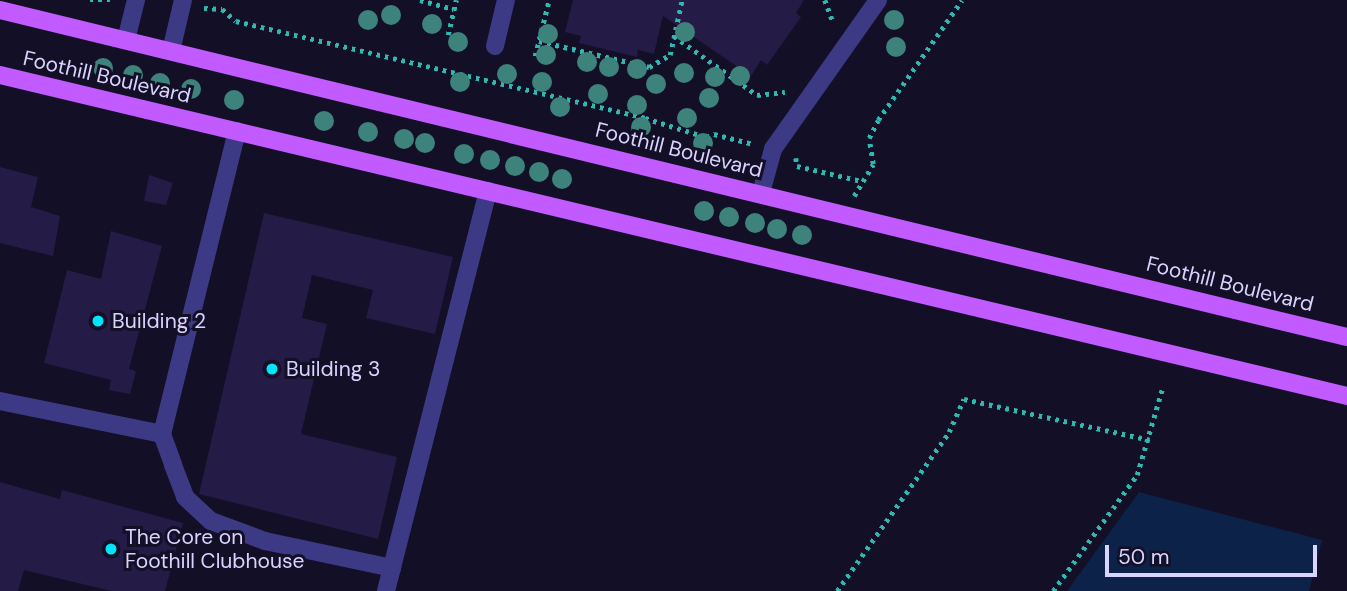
<!DOCTYPE html>
<style>
body{margin:0}
#map{position:relative;width:1347px;height:591px;overflow:hidden;background:#130f26;font-family:"DM Sans",sans-serif}
div>[style]{position:absolute}
.water>*{inset:0;background:#0c2248}
.building>*{inset:0;background:#241b47}
.path>*{height:4.5px;margin-top:-2.25px;transform-origin:0;background:repeating-linear-gradient(90deg,#2fb8b0 0 3.5px,transparent 0 8.5px)}
.minor>*{height:18px;margin:-9px;padding:0 9px;transform-origin:9px;border-radius:9px;background:#3d3a85}
.major>*{height:18px;margin:-9px;padding:0 9px;transform-origin:9px;border-radius:9px;background:#c25bff}
.trees>*{width:20px;height:20px;margin:-10px;border-radius:50%;background:#3d827b}
.dots>*{width:19px;height:19px;translate:-50% -50%;box-sizing:border-box;border:4px solid #130f26;border-radius:50%}
span{translate:-50% -50%;white-space:nowrap;text-align:center;line-height:1.15;-webkit-text-stroke:6px #130f26;paint-order:stroke}
.street-label{font-size:21px;color:#d9d4ff}
.poi-label{font-size:21px;color:#d9d4ff}
.left{translate:0 -50%;text-align:left}
.scale{position:absolute;left:1105px;top:545px;width:212px;height:32px;box-sizing:border-box;border:4px solid #d9d4ff;border-top:0;padding-left:9px;font-size:21px;line-height:24px;white-space:nowrap;color:#d9d4ff;-webkit-text-stroke:5px #130f26;paint-order:stroke}
</style>
<div id="map">
<div class="water">
<div style="clip-path:polygon(1139px 492px,1322px 540px,1309px 591px,1067px 591px)"></div>
</div>
<div class="building">
<div style="clip-path:polygon(573px 0,804px 0,796px 13px,801px 17px,767px 65px,761px 60px,751px 76px,663px 16px,654px 54px,638px 50px,637px 57px,579px 43px,581px 36px,565px 32px)"></div>
<div style="clip-path:polygon(0 167px,38px 177px,31px 207px,60px 216px,53px 256px,0 243px)"></div>
<div style="clip-path:polygon(149px 175px,173px 183px,166px 205px,144px 201px)"></div>
<div style="clip-path:polygon(264px 213px,453px 257px,435px 334px,366px 318px,373px 290px,312px 275px,302px 318px,327px 324px,301px 434px,397px 457px,378px 539px,199px 494px)"></div>
<div style="clip-path:polygon(111px 231px,162px 246px,129px 369px,136px 371px,130px 394px,109px 390px,111px 380px,44px 363px,67px 270px,101px 279px)"></div>
<div style="clip-path:polygon(0 482px,60px 499px,62px 490px,183px 523px,165px 591px,111px 591px,24px 570px,18px 591px,0 591px)"></div>
</div>
<div class="path">
<div style="left:90px;top:0;width:23px"></div>
<div style="left:420px;top:0;width:35px;rotate:15deg"></div>
<div style="left:825px;top:0;width:23px;rotate:70deg"></div>
<div style="left:204px;top:8px;width:18px;rotate:3deg"></div>
<div style="left:222px;top:9px;width:18px;rotate:41deg"></div>
<div style="left:236px;top:21px;width:420px;rotate:13.3deg"></div>
<div style="left:645px;top:118px;width:64px;rotate:17.3deg"></div>
<div style="left:706px;top:137px;width:9px;rotate:-21deg"></div>
<div style="left:714px;top:134px;width:40px;rotate:14.4deg"></div>
<div style="left:448px;top:35px;width:36px;rotate:-77deg"></div>
<div style="left:674px;top:36px;width:102px;rotate:35.4deg"></div>
<div style="left:757px;top:95px;width:28px;rotate:-6deg"></div>
<div style="left:539px;top:41px;width:113px;rotate:13.3deg"></div>
<div style="left:649px;top:67px;width:24px;rotate:-30deg"></div>
<div style="left:670px;top:55px;width:56px;rotate:-77.7deg"></div>
<div style="left:535px;top:56px;width:58px;rotate:-76deg"></div>
<div style="left:796px;top:158px;width:8px;rotate:83deg"></div>
<div style="left:797px;top:166px;width:67px;rotate:13deg"></div>
<div style="left:854px;top:196px;width:37px;rotate:-59deg"></div>
<div style="left:873px;top:164px;width:26px;rotate:-99deg"></div>
<div style="left:869px;top:138px;width:20px;rotate:-63deg"></div>
<div style="left:878px;top:120px;width:146px;rotate:-55deg"></div>
<div style="left:837px;top:591px;width:194px;rotate:-54.8deg"></div>
<div style="left:949px;top:432px;width:36px;rotate:-66deg"></div>
<div style="left:964px;top:399px;width:190px;rotate:12.4deg"></div>
<div style="left:1053px;top:591px;width:143px;rotate:-54.1deg"></div>
<div style="left:1137px;top:475px;width:93px;rotate:-73.7deg"></div>
</div>
<div class="minor">
<div style="left:126px;top:40px;width:41px;rotate:-76deg"></div>
<div style="left:495px;top:46px;width:47px;rotate:-76.6deg"></div>
<div style="left:171px;top:51px;width:52px;rotate:-76.8deg"></div>
<div style="left:237px;top:131px;width:312px;rotate:103.9deg"></div>
<div style="left:162px;top:434px;width:33px;rotate:70deg"></div>
<div style="left:173px;top:465px;width:34px;rotate:69deg"></div>
<div style="left:185px;top:497px;width:35px;rotate:43deg"></div>
<div style="left:211px;top:521px;width:58px;rotate:20.3deg"></div>
<div style="left:265px;top:541px;width:130px;rotate:12deg"></div>
<div style="left:761px;top:193px;width:46px;rotate:-74.7deg"></div>
<div style="left:773px;top:149px;width:182px;rotate:-54.8deg"></div>
<div style="left:0;top:401px;width:165px;rotate:11.5deg"></div>
<div style="left:386px;top:591px;width:413px;rotate:-75.7deg"></div>
</div>
<div class="major">
<div style="left:0;top:10px;width:1386px;rotate:13.65deg"></div>
<div style="left:0;top:75px;width:1385px;rotate:13.4deg"></div>
</div>
<div class="trees">
<div style="left:391px;top:15px"></div>
<div style="left:368px;top:20px"></div>
<div style="left:894px;top:20px"></div>
<div style="left:432px;top:24px"></div>
<div style="left:685px;top:32px"></div>
<div style="left:548px;top:34px"></div>
<div style="left:458px;top:42px"></div>
<div style="left:896px;top:47px"></div>
<div style="left:546px;top:55px"></div>
<div style="left:587px;top:62px"></div>
<div style="left:609px;top:67px"></div>
<div style="left:103px;top:68px"></div>
<div style="left:637px;top:69px"></div>
<div style="left:684px;top:73px"></div>
<div style="left:507px;top:74px"></div>
<div style="left:133px;top:75px"></div>
<div style="left:740px;top:76px"></div>
<div style="left:715px;top:77px"></div>
<div style="left:460px;top:82px"></div>
<div style="left:542px;top:82px"></div>
<div style="left:160px;top:83px"></div>
<div style="left:656px;top:84px"></div>
<div style="left:191px;top:89px"></div>
<div style="left:598px;top:94px"></div>
<div style="left:709px;top:98px"></div>
<div style="left:234px;top:100px"></div>
<div style="left:637px;top:105px"></div>
<div style="left:560px;top:107px"></div>
<div style="left:687px;top:118px"></div>
<div style="left:324px;top:121px"></div>
<div style="left:641px;top:127px"></div>
<div style="left:368px;top:132px"></div>
<div style="left:404px;top:139px"></div>
<div style="left:425px;top:143px"></div>
<div style="left:703px;top:143px"></div>
<div style="left:464px;top:154px"></div>
<div style="left:490px;top:160px"></div>
<div style="left:515px;top:166px"></div>
<div style="left:539px;top:172px"></div>
<div style="left:562px;top:179px"></div>
<div style="left:704px;top:211px"></div>
<div style="left:729px;top:217px"></div>
<div style="left:755px;top:223px"></div>
<div style="left:777px;top:229px"></div>
<div style="left:802px;top:235px"></div>
</div>
<div class="dots">
<div style="left:98px;top:321px;background:#00e5ff"></div>
<div style="left:272px;top:369px;background:#00e5ff"></div>
<div style="left:111px;top:549px;background:#00e5ff"></div>
</div>
<div class="street-label">
<span style="left:107px;top:77px;rotate:13deg">Foothill Boulevard</span>
<span style="left:679px;top:150px;rotate:14deg">Foothill Boulevard</span>
<span style="left:1230px;top:284px;rotate:14deg">Foothill Boulevard</span>
</div>
<div class="poi-label">
<span class="left" style="left:112px;top:321px">Building 2</span>
<span class="left" style="left:286px;top:369px">Building 3</span>
<span class="left" style="left:125px;top:549px">The Core on<br>Foothill Clubhouse</span>
</div>
<div class="scale">50 m</div>
</div>
